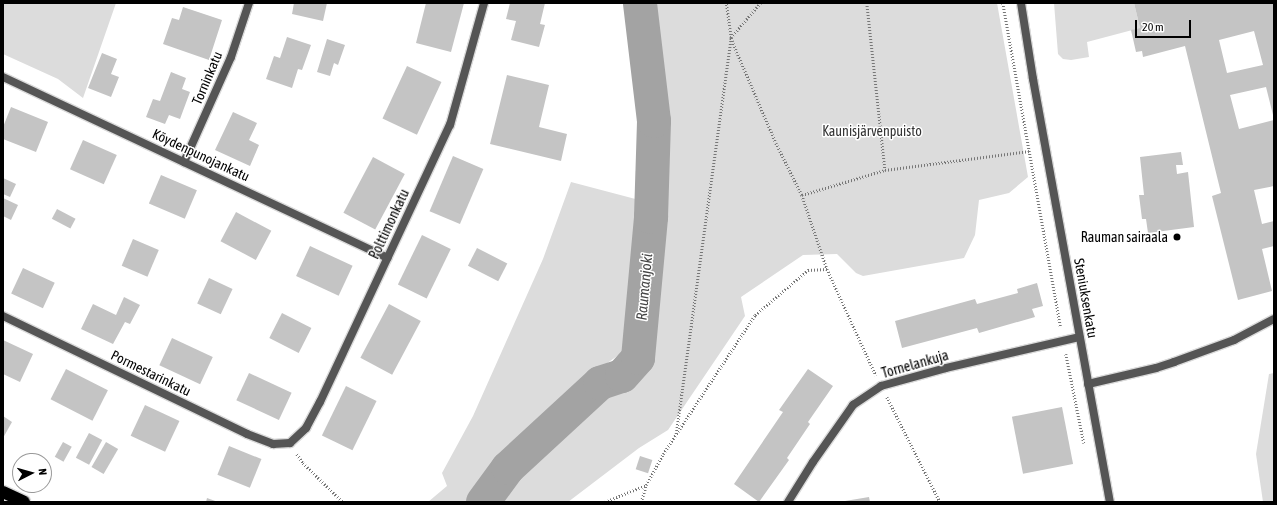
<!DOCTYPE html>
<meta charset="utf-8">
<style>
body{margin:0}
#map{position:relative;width:1277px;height:505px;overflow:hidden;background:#fff;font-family:"Asap Condensed",sans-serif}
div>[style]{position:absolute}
.green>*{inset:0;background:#dcdcdc}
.river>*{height:34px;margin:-17px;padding:0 17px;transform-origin:17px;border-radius:17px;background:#a3a3a3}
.building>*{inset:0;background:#c4c4c4;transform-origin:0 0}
.path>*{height:2.5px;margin-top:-1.25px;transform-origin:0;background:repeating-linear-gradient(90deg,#777 0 1px,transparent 0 3px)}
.roads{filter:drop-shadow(1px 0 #dbdbdb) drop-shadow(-1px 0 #dbdbdb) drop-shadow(0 1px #dbdbdb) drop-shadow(0 -1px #dbdbdb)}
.lane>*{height:8px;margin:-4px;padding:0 4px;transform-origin:4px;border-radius:4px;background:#555}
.street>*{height:8px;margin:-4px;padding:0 4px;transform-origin:4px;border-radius:4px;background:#555}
.highway>*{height:12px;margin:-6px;padding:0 6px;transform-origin:6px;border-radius:6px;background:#000}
.dots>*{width:11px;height:11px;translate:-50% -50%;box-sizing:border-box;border:2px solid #fff;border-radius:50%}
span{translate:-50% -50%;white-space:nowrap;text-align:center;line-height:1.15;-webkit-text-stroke:3px #fff;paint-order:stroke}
.street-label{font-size:14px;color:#000}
.park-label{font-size:14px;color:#333}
.poi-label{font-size:14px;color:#000}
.right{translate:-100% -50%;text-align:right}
.water-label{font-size:15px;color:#444;font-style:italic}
.frame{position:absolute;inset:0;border:4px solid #000;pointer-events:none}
.north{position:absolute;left:12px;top:453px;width:40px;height:40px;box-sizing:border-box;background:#fff;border:1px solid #999;border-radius:50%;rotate:84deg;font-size:11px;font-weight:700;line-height:16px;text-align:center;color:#000}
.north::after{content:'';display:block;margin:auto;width:14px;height:18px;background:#000;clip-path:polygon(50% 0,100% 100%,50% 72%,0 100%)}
.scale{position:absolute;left:1135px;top:20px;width:56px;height:18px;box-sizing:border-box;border:2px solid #000;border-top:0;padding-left:5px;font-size:12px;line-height:14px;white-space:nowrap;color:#000;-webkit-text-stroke:3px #fff;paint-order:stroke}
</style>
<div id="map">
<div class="green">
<div style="clip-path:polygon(3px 3px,116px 3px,83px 98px,58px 79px,3px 54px)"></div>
<div style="clip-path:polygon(646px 3px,997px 3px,1028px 177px,1009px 193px,979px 200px,975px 235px,964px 258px,863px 276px,856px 273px,837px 254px,803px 255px,741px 297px,745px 316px,668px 430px,639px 448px,568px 502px,493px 502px,515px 470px,576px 425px,593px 396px,627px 389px,642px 373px,652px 319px,660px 153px)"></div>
<div style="clip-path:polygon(1054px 3px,1134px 3px,1140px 28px,1087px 42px,1089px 57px,1071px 60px,1063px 59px,1058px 54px)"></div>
<div style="clip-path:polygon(571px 182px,643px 201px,640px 274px,631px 346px,588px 377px,519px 442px,468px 502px,428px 502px,447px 486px,442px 473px,473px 416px,543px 259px)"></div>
<div style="clip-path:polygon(1274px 373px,1274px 502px,1263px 502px,1256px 454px,1269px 374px)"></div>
</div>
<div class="river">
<div style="left:483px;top:502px;width:42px;rotate:-53.7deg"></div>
<div style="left:508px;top:468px;width:125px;rotate:-42.7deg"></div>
<div style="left:600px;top:383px;width:23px;rotate:-18deg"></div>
<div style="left:622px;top:376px;width:24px;rotate:-48deg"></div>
<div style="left:638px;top:358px;width:142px;rotate:-84.7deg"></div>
<div style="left:651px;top:217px;width:96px;rotate:-88.2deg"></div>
<div style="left:654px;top:121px;width:119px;rotate:-96.8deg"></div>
</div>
<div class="building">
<div style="clip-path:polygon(294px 3px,327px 3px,323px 21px,292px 14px)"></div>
<div style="clip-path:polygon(426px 3px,464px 3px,451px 52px,416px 43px)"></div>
<div style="clip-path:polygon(510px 3px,545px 3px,540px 24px,545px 25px,539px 47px,511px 40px,516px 21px,506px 19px)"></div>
<div style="clip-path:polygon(evenodd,1134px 3px,1274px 3px,1274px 119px,1266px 87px,1230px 95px,1239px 129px,1274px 120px,1274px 186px,1254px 190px,1262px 224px,1274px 221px,1274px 246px,1262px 249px,1272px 291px,1238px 300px,1212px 196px,1221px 193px,1185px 46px,1143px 57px,1142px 51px,1136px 52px,1131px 30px,1140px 28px,1134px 3px,1254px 31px,1263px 65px,1227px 73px,1219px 40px,1254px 31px)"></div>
<div style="clip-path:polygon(183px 7px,222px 20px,209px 60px,163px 44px,172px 18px,179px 20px)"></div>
<div style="clip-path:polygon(287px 37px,311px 45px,302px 70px,298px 69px,292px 88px,266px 79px,274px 56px,280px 58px)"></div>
<div style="clip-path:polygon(327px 39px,345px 45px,338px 65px,334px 63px,330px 76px,317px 72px)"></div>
<div style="clip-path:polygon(102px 53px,117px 59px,111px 74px,119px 77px,111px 97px,88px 88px)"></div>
<div style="left:407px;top:66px;width:38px;height:58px;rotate:25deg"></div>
<div style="clip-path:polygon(171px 72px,186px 78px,182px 89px,190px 92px,180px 119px,169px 115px,165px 124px,146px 117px,153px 99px,160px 101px)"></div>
<div style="clip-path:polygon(507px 75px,549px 85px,539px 127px,567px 134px,561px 161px,490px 144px)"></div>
<div style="clip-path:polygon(11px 107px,48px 122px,36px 152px,3px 139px,3px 127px)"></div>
<div style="clip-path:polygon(233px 112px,257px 123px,249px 140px,259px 145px,250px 166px,215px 150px)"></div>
<div style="left:83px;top:140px;width:37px;height:32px;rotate:24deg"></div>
<div style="clip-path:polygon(1181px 152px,1183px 165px,1176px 165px,1177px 174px,1188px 172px,1194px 227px,1148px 233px,1146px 219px,1142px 219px,1139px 195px,1144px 195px,1140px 157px)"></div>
<div style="left:453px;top:156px;width:33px;height:60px;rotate:23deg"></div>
<div style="left:373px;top:157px;width:36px;height:63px;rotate:28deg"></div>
<div style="left:161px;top:175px;width:39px;height:31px;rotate:23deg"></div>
<div style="clip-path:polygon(3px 178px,16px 184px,10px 197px,3px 194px)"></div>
<div style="clip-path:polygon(3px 198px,18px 205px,11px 220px,3px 216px)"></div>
<div style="left:57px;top:209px;width:21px;height:11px;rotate:28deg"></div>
<div style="left:236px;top:212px;width:40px;height:33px;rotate:28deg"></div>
<div style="left:422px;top:235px;width:32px;height:55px;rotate:26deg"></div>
<div style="left:133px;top:239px;width:28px;height:29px;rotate:23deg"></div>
<div style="left:310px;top:246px;width:47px;height:33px;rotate:25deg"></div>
<div style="left:477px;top:248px;width:34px;height:20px;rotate:27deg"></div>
<div style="left:23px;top:268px;width:35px;height:28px;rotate:25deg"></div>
<div style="left:209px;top:278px;width:26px;height:28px;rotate:25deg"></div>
<div style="clip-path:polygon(1037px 283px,1043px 306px,1032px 309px,1035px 317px,979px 333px,977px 328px,902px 348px,895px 321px,975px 299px,977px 304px,1018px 293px,1017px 289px)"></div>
<div style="clip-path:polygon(124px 297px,140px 305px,130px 324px,125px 322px,113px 344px,81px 329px,93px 304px,116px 315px)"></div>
<div style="left:389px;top:304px;width:36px;height:61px;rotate:28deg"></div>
<div style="left:282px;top:313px;width:33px;height:28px;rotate:27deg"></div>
<div style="left:172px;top:338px;width:45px;height:30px;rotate:25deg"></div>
<div style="clip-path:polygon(3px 340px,33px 354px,20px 382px,3px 374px)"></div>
<div style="left:66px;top:369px;width:47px;height:34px;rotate:27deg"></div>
<div style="clip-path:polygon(808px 369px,833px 386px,808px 422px,810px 424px,787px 458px,789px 460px,759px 502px,734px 484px,783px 412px,779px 410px)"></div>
<div style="left:249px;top:373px;width:47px;height:30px;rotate:25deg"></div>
<div style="left:346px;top:386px;width:34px;height:55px;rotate:26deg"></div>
<div style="left:145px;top:405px;width:38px;height:34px;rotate:25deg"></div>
<div style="left:1062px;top:407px;width:58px;height:51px;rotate:79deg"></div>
<div style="clip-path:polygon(3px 416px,12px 422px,3px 438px)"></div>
<div style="left:89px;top:433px;width:15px;height:28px;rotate:28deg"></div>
<div style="left:63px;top:442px;width:10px;height:17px;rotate:29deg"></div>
<div style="left:106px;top:442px;width:14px;height:29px;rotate:30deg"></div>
<div style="left:229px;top:446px;width:35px;height:31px;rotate:22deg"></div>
<div style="left:640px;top:456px;width:13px;height:14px;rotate:18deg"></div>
<div style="clip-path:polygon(869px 497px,870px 502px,845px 502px,845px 501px)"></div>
<div style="clip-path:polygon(207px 498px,218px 502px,206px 502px)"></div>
</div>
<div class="path">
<div style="left:761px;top:3px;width:46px;rotate:130.6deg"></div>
<div style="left:731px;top:38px;width:114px;rotate:66.8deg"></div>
<div style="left:776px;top:143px;width:58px;rotate:63.4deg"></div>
<div style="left:802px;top:195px;width:78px;rotate:71.3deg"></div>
<div style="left:827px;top:269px;width:117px;rotate:65.2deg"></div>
<div style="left:867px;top:3px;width:168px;rotate:83.8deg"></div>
<div style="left:1003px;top:3px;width:329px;rotate:79.9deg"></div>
<div style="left:802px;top:195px;width:87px;rotate:-16.8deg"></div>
<div style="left:885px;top:170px;width:146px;rotate:-7.5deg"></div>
<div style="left:1066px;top:354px;width:91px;rotate:78.6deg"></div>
<div style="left:887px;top:397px;width:118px;rotate:63.2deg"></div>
<div style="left:676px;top:434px;width:400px;rotate:-82.1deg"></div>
<div style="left:731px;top:38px;width:35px;rotate:-98deg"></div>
<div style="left:297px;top:454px;width:11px;rotate:56deg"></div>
<div style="left:303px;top:463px;width:56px;rotate:44.3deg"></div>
<div style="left:605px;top:502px;width:44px;rotate:-22.5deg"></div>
<div style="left:646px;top:485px;width:35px;rotate:-61deg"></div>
<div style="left:663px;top:454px;width:167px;rotate:-56.5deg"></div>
<div style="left:755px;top:315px;width:70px;rotate:-40.3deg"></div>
<div style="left:808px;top:270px;width:19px;rotate:-3deg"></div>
<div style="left:641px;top:502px;width:17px;rotate:-73deg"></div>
</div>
<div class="roads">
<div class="lane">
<div style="left:1088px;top:384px;width:70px;rotate:-13.2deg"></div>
<div style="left:1156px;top:368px;width:19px;rotate:-18deg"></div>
<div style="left:1174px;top:362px;width:64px;rotate:-20.1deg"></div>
<div style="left:1234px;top:340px;width:45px;rotate:-27.7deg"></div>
</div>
<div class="street">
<div style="left:1021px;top:3px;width:77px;rotate:81deg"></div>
<div style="left:1033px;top:79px;width:430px;rotate:79.7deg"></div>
<div style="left:3px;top:77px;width:425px;rotate:25.2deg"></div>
<div style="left:184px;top:162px;width:115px;rotate:-65.9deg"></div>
<div style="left:231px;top:57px;width:57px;rotate:-71.6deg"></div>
<div style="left:3px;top:316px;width:271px;rotate:25.8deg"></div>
<div style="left:247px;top:434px;width:28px;rotate:21deg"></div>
<div style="left:273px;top:444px;width:17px;rotate:-3deg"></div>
<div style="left:290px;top:443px;width:22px;rotate:-43deg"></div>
<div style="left:306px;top:428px;width:30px;rotate:-62deg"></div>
<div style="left:320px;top:402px;width:306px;rotate:-64.9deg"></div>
<div style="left:450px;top:125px;width:127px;rotate:-74.4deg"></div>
<div style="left:788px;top:502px;width:47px;rotate:-58deg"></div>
<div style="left:813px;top:462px;width:70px;rotate:-54.9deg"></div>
<div style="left:853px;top:405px;width:34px;rotate:-34deg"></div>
<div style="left:881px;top:386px;width:67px;rotate:-15.5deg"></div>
<div style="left:946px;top:368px;width:137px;rotate:-13.1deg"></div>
</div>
<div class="highway">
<div style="left:3px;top:492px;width:23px;rotate:25deg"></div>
</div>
</div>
<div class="dots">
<div style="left:1177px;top:237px;background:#000"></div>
</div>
<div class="street-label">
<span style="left:207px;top:78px;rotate:-67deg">Torninkatu</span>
<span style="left:201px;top:155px;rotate:25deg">Köydenpunojankatu</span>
<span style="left:389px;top:224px;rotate:-65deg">Polttimonkatu</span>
<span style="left:1086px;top:298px;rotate:80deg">Steniuksenkatu</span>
<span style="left:915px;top:364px;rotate:-16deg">Tornelankuja</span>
<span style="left:151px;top:373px;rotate:26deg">Pormestarinkatu</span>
</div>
<div class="park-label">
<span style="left:872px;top:131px">Kaunisjärvenpuisto</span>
</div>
<div class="poi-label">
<span class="right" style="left:1168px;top:237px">Rauman sairaala</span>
</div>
<div class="water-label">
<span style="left:644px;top:287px;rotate:-85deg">Raumanjoki</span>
</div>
<div class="frame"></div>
<div class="north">N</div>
<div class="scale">20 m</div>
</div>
